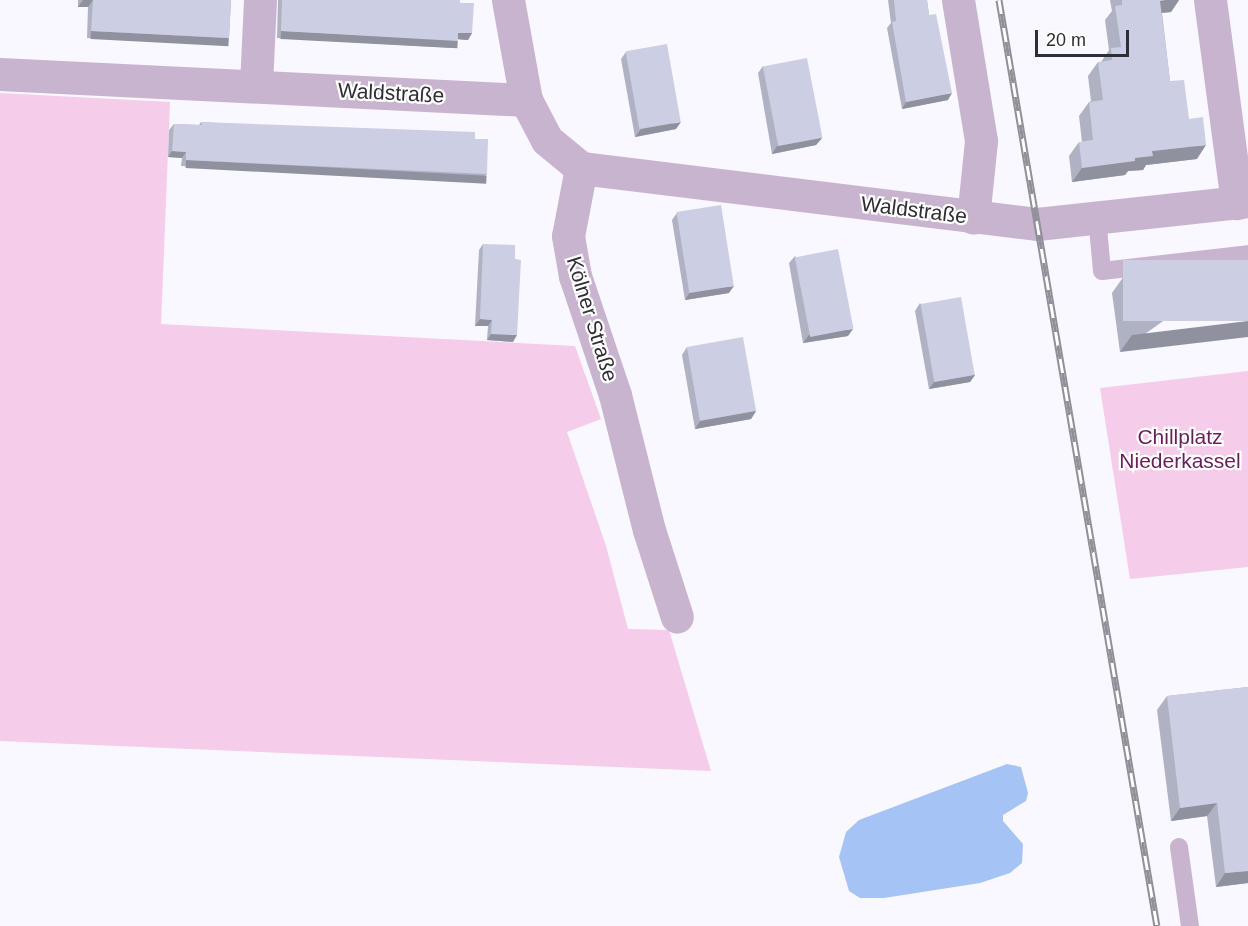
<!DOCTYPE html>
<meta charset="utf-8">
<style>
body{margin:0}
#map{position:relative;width:1248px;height:926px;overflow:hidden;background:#f9f7ff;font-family:Helvetica,sans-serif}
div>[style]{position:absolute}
.green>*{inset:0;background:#f5cce9}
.water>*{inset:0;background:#a5c4f5}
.service>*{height:18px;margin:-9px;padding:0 9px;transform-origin:9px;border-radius:9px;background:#c9b4cf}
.minor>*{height:33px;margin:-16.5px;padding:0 16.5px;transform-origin:16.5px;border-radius:16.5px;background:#c9b4cf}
.tertiary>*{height:33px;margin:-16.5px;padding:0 16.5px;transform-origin:16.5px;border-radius:16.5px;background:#c9b4cf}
.rail>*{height:7px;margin-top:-3.5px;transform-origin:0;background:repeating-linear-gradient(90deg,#fff 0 14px,#918f97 0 28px);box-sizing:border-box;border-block:2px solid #918f97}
.wall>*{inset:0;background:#afb2c3}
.shaded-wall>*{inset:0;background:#8f919f;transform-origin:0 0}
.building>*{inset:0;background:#cccfe3;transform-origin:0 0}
span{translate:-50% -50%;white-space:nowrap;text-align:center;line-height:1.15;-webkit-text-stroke:4.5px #fff;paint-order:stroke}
.street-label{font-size:21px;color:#2f2d35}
.park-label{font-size:21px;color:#681f59}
.scale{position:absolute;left:1035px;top:30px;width:94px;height:27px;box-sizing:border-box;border:3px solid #2f2d35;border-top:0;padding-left:8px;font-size:18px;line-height:21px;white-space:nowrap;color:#2f2d35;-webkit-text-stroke:4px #fff;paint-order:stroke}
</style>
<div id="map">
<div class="green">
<div style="clip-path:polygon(0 93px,170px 102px,161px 324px,575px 346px,601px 419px,567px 432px,606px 546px,628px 629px,669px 630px,711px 771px,0 741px)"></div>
<div style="clip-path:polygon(1248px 371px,1248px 567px,1130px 579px,1100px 388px)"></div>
</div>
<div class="water">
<div style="clip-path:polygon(1007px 764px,1021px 767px,1028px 793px,1026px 801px,1003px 815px,1003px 821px,1023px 844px,1022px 863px,1010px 873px,980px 883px,884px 898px,860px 898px,849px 891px,839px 857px,846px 832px,859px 820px)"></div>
</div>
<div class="service">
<div style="left:1097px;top:217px;width:54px;rotate:84.7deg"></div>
<div style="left:1102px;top:271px;width:147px;rotate:-6.6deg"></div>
<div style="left:1179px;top:847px;width:80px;rotate:82.1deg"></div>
</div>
<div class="minor">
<div style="left:958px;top:0;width:143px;rotate:80.7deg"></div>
<div style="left:981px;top:141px;width:77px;rotate:95.9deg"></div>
<div style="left:1210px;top:0;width:205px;rotate:82.4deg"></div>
<div style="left:0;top:74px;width:527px;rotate:2.83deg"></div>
<div style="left:256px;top:85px;width:85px;rotate:-87.3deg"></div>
<div style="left:581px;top:168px;width:69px;rotate:100.8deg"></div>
<div style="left:568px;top:236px;width:41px;rotate:80.1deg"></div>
<div style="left:575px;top:276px;width:126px;rotate:71.4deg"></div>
<div style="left:615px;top:395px;width:139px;rotate:75.9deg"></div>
<div style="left:649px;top:530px;width:91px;rotate:72.2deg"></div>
</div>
<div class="tertiary">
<div style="left:508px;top:0;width:102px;rotate:79.8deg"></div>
<div style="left:526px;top:100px;width:45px;rotate:62.3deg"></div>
<div style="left:547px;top:140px;width:44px;rotate:39.5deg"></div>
<div style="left:581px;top:168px;width:459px;rotate:7deg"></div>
<div style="left:1037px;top:224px;width:212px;rotate:-6.2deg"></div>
</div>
<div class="rail">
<div style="left:999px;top:0;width:939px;rotate:80.32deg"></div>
</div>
<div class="wall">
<div style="clip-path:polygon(78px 0,231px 0,229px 38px,224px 45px,87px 38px,88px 7px,78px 7px)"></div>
<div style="clip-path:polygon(278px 0,460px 0,460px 3px,472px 33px,468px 40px,458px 39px,454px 48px,277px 38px)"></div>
<div style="clip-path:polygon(888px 0,927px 0,929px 15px,948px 100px,902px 109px,887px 28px,891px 23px)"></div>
<div style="clip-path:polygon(1110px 0,1179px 0,1171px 12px,1162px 13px,1170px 81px,1189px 119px,1197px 159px,1146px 165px,1143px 170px,1128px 171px,1125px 175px,1072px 182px,1069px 156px,1079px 142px,1082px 142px,1079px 116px,1089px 102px,1091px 101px,1088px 76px,1098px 62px,1101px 62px,1109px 50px,1105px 20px,1112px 11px)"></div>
<div style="clip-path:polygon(626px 52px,676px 129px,635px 137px,621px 59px)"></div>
<div style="clip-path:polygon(763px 66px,822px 138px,816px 145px,772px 154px,758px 73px)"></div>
<div style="clip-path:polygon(201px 122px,475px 139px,487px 174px,483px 180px,181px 166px,182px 158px,168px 157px,169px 130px,174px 124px,199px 125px)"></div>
<div style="clip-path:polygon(677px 213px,729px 293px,685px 300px,672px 220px)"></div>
<div style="clip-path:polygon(483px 244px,513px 342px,487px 340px,488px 326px,475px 326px,479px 250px)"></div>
<div style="clip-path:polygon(795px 256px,848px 336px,803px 343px,789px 263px)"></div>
<div style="clip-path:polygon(1248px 260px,1120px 352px,1112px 293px,1124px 276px)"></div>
<div style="clip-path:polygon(920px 303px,975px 375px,970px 382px,929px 389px,915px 311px)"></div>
<div style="clip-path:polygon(687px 347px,756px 411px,751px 419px,695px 429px,682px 355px)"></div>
<div style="clip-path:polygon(1248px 687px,1248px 883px,1216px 887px,1207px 816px,1171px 821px,1157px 710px,1167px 696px)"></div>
</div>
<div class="shaded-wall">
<div style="clip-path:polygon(83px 0,93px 0,88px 7px,78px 7px)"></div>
<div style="clip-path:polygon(1165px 0,1179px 0,1171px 12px,1150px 14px,1160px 1px)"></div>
<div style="left:91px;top:31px;width:138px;height:8px;rotate:3deg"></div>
<div style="left:281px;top:31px;width:177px;height:8px;rotate:3deg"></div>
<div style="clip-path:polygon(458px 33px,472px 33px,468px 40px,454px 39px)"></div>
<div style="clip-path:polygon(952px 93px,948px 100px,902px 109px,906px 102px)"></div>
<div style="clip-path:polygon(681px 122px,676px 129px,635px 137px,641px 129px)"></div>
<div style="clip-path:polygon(822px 138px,816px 145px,772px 154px,777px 146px)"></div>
<div style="clip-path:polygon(1206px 145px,1197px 159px,1146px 165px,1143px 170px,1128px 171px,1125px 175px,1072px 182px,1082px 168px,1135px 158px,1152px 151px)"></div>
<div style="clip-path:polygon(172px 151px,186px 152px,182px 158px,168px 157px)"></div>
<div style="left:186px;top:160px;width:301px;height:8px;rotate:3deg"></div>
<div style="clip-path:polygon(734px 286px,729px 293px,685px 300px,690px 292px)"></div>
<div style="clip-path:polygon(480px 319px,492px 320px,488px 326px,475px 326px)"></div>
<div style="clip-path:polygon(1248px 321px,1248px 337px,1120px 352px,1132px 335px)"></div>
<div style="clip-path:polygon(853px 329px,848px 336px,803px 343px,809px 335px)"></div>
<div style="clip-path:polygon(491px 334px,517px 335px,513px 342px,487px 340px)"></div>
<div style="clip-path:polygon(975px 375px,970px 382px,929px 389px,934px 382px)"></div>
<div style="clip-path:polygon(756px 411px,751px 419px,695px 429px,700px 421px)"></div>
<div style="clip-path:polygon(1217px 803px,1207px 816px,1171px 821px,1180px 808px)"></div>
<div style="clip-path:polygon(1248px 871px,1248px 883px,1216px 887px,1225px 873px)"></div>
</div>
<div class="building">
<div style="clip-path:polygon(83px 0,231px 0,229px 38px,91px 31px,93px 0)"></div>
<div style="clip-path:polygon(282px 0,460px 0,460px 3px,474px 3px,472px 33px,458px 33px,458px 41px,281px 31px)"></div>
<div style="clip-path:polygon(894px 0,927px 0,929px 15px,936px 14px,952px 93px,906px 102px,892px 22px,896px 21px)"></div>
<div style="clip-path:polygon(1122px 0,1165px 0,1160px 1px,1170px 81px,1184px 80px,1189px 119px,1203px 117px,1206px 145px,1152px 151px,1153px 156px,1135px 158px,1135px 161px,1082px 168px,1079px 142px,1093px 140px,1089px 102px,1103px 100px,1098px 62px,1112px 60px,1111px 48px,1121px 47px,1115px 6px,1122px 5px)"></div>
<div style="left:667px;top:44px;width:79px;height:42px;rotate:80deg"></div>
<div style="left:807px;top:58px;width:81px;height:45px;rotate:79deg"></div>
<div style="clip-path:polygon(201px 122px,475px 132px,475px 139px,488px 139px,487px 174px,186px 160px,186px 152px,172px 151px,174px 124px,202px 125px)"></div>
<div style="left:721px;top:205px;width:82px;height:45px;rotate:81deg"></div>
<div style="clip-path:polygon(483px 244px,515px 245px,515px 259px,521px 260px,517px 335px,491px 334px,492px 320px,480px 319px)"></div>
<div style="left:838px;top:249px;width:81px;height:44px;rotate:79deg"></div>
<div style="left:1248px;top:260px;width:61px;height:125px;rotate:90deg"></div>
<div style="left:961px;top:297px;width:79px;height:41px;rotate:80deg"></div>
<div style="left:743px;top:337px;width:75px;height:57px;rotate:80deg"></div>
<div style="clip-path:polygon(1248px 687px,1248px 871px,1225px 873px,1217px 803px,1180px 808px,1167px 696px)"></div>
</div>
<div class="street-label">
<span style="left:391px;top:93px;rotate:3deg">Waldstraße</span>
<span style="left:914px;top:210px;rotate:7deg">Waldstraße</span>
<span style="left:592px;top:319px;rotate:73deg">Kölner Straße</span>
</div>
<div class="park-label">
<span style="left:1180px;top:449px">Chillplatz<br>Niederkassel</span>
</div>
<div class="scale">20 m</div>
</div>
